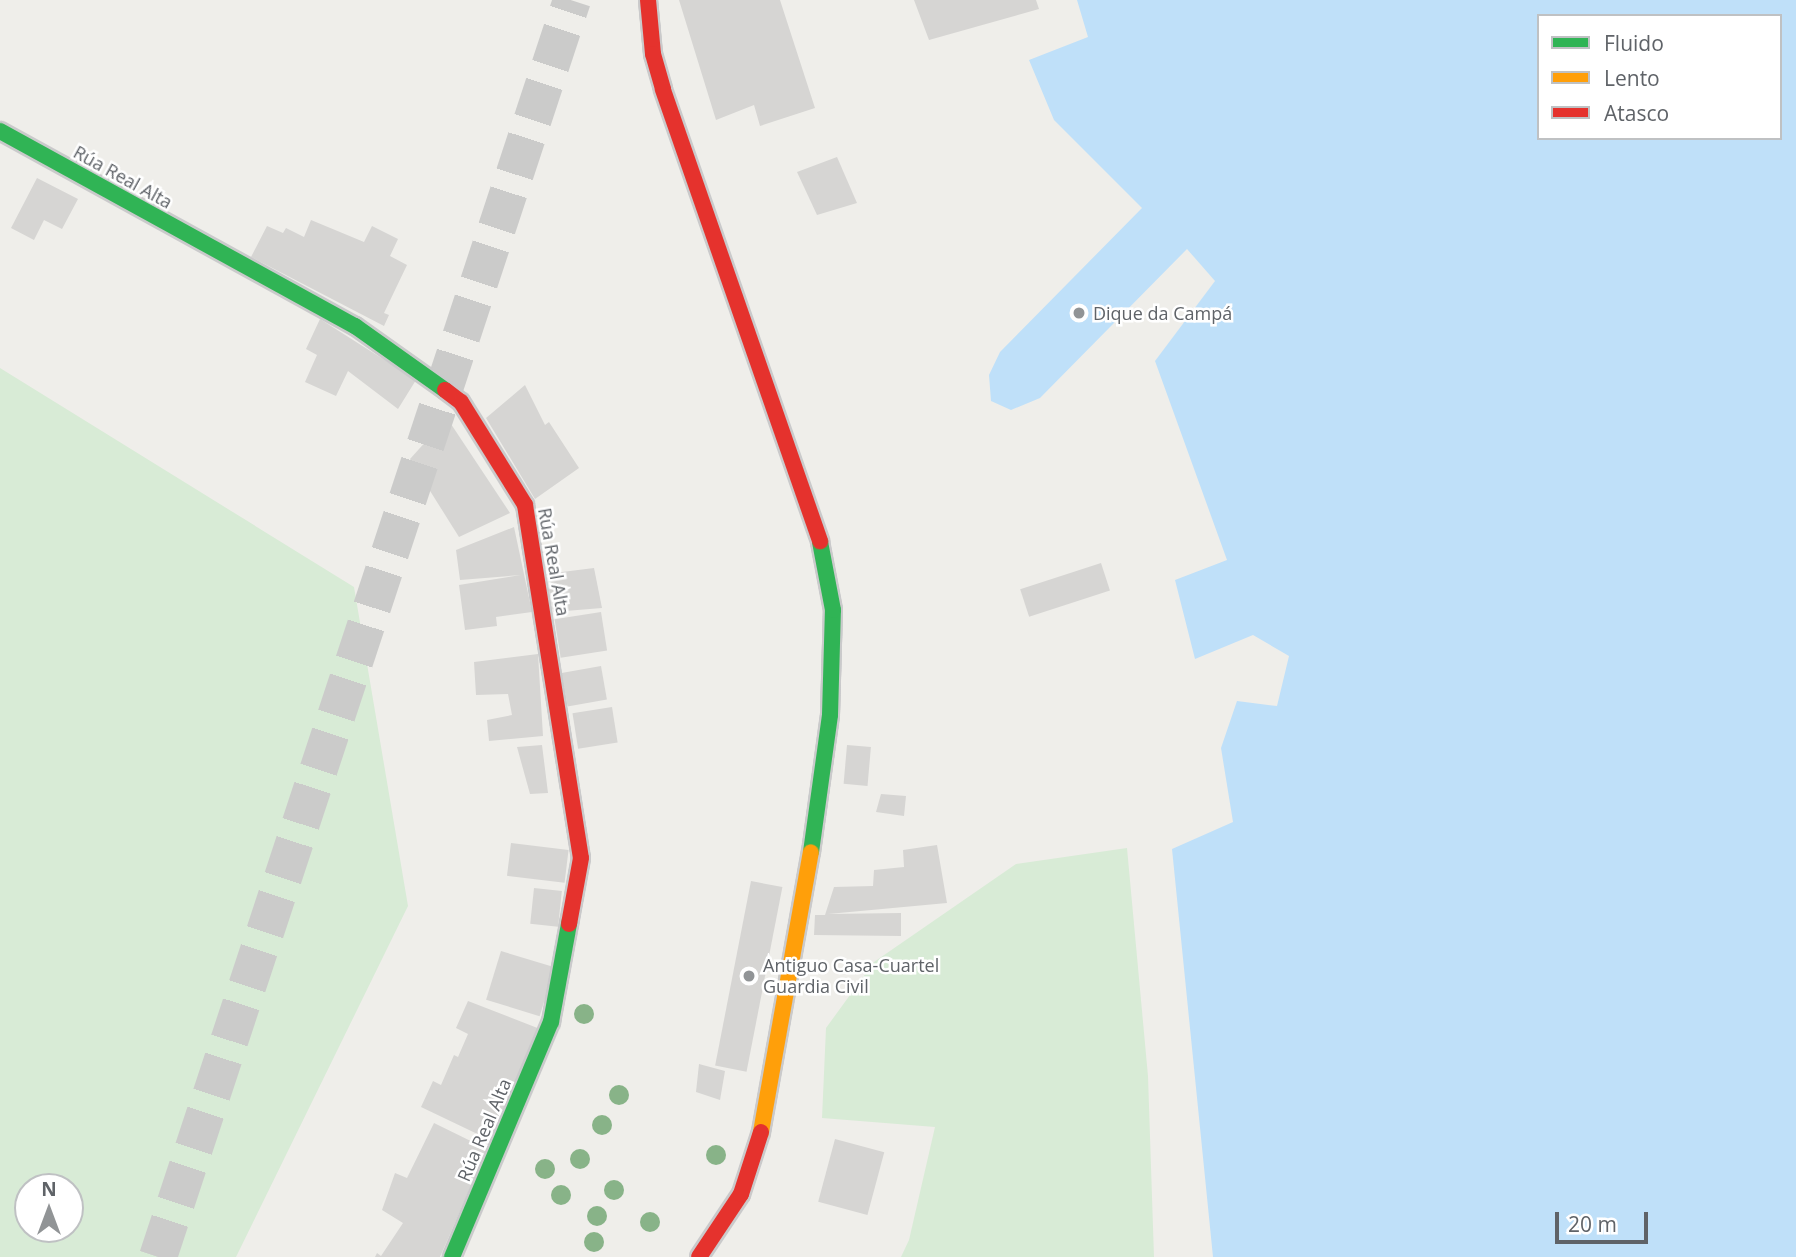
<!DOCTYPE html>
<meta charset="utf-8">
<style>
body{margin:0}
#map{position:relative;width:1796px;height:1257px;overflow:hidden;background:#efeeea;font-family:"Open Sans",sans-serif}
div>[style]{position:absolute}
.green>*{inset:0;background:#d8ebd6}
.water>*{inset:0;background:#bfe0f9}
.building>*{inset:0;background:#d6d5d3;transform-origin:0 0}
.secondary-tunnel>*{height:38px;margin-top:-19px;transform-origin:0;background:repeating-linear-gradient(90deg,#cbcbca 0 38px,transparent 0 57px)}
.roads{filter:drop-shadow(2px 0 #cacacb) drop-shadow(-2px 0 #cacacb) drop-shadow(0 2px #cacacb) drop-shadow(0 -2px #cacacb)}
.fast>*{height:16px;margin:-8px;padding:0 8px;transform-origin:8px;border-radius:8px;background:#30b455}
.slow>*{height:16px;margin:-8px;padding:0 8px;transform-origin:8px;border-radius:8px;background:#ff9f0a}
.jam>*{height:16px;margin:-8px;padding:0 8px;transform-origin:8px;border-radius:8px;background:#e5322d}
.trees>*{width:20px;height:20px;margin:-10px;border-radius:50%;background:#88b388}
.dots>*{width:19px;height:19px;translate:-50% -50%;box-sizing:border-box;border:4px solid #fff;border-radius:50%}
span{translate:-50% -50%;white-space:nowrap;text-align:center;line-height:1.15;-webkit-text-stroke:5px #fff;paint-order:stroke}
.street-label{font-size:18px;color:#5f6368}
.poi-label{font-size:18px;color:#5f6368}
.left{translate:0 -50%;text-align:left}
.legend{position:absolute;left:1537px;top:14px;width:245px;height:126px;box-sizing:border-box;background:#fff;border:2px solid #bfc1c3;margin:0;padding:9px 12px;list-style:none;font-size:21px;color:#5f6368}
.legend li{display:flex;align-items:center;gap:14px;height:35px}
.legend b{width:35px;border:2px solid #bfc1c3}
.north{position:absolute;left:14px;top:1173px;width:70px;height:70px;box-sizing:border-box;background:#fff;border:2px solid #bfc1c3;border-radius:50%;rotate:0deg;font-size:19px;font-weight:700;line-height:28px;text-align:center;color:#5f6368}
.north::after{content:'';display:block;margin:auto;width:24px;height:32px;background:#919496;clip-path:polygon(50% 0,100% 100%,50% 72%,0 100%)}
.scale{position:absolute;left:1555px;top:1212px;width:93px;height:32px;box-sizing:border-box;border:4px solid #5f6368;border-top:0;padding-left:9px;font-size:21px;line-height:24px;white-space:nowrap;color:#5f6368;-webkit-text-stroke:5px #fff;paint-order:stroke}
</style>
<div id="map">
<div class="green">
<div style="clip-path:polygon(evenodd,0 368px,354px 587px,408px 906px,236px 1257px,0 1257px,0 368px,28px 1187px,70px 1187px,70px 1229px,28px 1229px,28px 1187px)"></div>
<div style="clip-path:polygon(1127px 848px,1148px 1076px,1154px 1257px,901px 1257px,909px 1240px,935px 1127px,822px 1118px,826px 1028px,874px 962px,1016px 864px)"></div>
</div>
<div class="water">
<div style="clip-path:polygon(evenodd,1077px 0,1796px 0,1796px 1257px,1213px 1257px,1172px 849px,1233px 822px,1221px 748px,1237px 701px,1277px 706px,1289px 656px,1253px 635px,1195px 659px,1175px 580px,1227px 560px,1155px 361px,1215px 281px,1187px 249px,1040px 398px,1011px 410px,991px 401px,989px 375px,1000px 352px,1142px 208px,1054px 120px,1029px 60px,1088px 37px,1077px 0,1539px 16px,1780px 16px,1780px 138px,1539px 138px,1539px 16px)"></div>
</div>
<div class="building">
<div style="clip-path:polygon(679px 0,780px 0,815px 108px,760px 126px,754px 105px,716px 120px)"></div>
<div style="clip-path:polygon(914px 0,1036px 0,1039px 9px,929px 40px)"></div>
<div style="clip-path:polygon(837px 157px,857px 203px,817px 215px,797px 172px)"></div>
<div style="clip-path:polygon(37px 178px,78px 199px,62px 229px,44px 220px,34px 240px,11px 228px)"></div>
<div style="clip-path:polygon(311px 220px,364px 242px,372px 226px,398px 239px,390px 256px,407px 265px,384px 313px,389px 315px,384px 326px,251px 257px,267px 226px,283px 233px,286px 228px,304px 237px)"></div>
<div style="clip-path:polygon(320px 319px,416px 380px,398px 409px,348px 371px,336px 396px,305px 382px,317px 355px,306px 349px)"></div>
<div style="clip-path:polygon(525px 385px,545px 425px,549px 422px,579px 468px,535px 499px,486px 418px)"></div>
<div style="clip-path:polygon(447px 418px,510px 513px,459px 537px,410px 459px)"></div>
<div style="clip-path:polygon(514px 527px,532px 612px,496px 617px,497px 626px,465px 630px,459px 585px,521px 575px,460px 580px,456px 550px)"></div>
<div style="left:1101px;top:563px;width:29px;height:85px;rotate:72deg"></div>
<div style="clip-path:polygon(594px 568px,602px 608px,553px 612px,546px 574px)"></div>
<div style="left:601px;top:612px;width:39px;height:47px;rotate:81deg"></div>
<div style="clip-path:polygon(538px 654px,543px 736px,489px 741px,487px 720px,512px 715px,508px 694px,476px 695px,474px 662px)"></div>
<div style="left:601px;top:666px;width:34px;height:40px;rotate:80deg"></div>
<div style="left:612px;top:707px;width:36px;height:40px;rotate:81deg"></div>
<div style="clip-path:polygon(542px 745px,548px 793px,530px 794px,517px 747px)"></div>
<div style="left:847px;top:745px;width:24px;height:39px;rotate:5deg"></div>
<div style="clip-path:polygon(881px 794px,906px 796px,904px 816px,876px 812px)"></div>
<div style="left:511px;top:843px;width:58px;height:33px;rotate:7deg"></div>
<div style="clip-path:polygon(937px 845px,947px 903px,828px 914px,901px 913px,901px 936px,814px 935px,815px 915px,825px 915px,834px 887px,873px 886px,874px 870px,904px 867px,903px 850px)"></div>
<div style="left:751px;top:881px;width:32px;height:188px;rotate:11deg"></div>
<div style="left:534px;top:888px;width:28px;height:36px;rotate:6deg"></div>
<div style="left:501px;top:951px;width:56px;height:51px;rotate:17deg"></div>
<div style="clip-path:polygon(468px 1001px,540px 1029px,490px 1140px,421px 1107px,433px 1081px,441px 1085px,454px 1055px,458px 1057px,468px 1034px,456px 1028px)"></div>
<div style="clip-path:polygon(699px 1064px,725px 1071px,720px 1100px,696px 1092px)"></div>
<div style="clip-path:polygon(434px 1123px,487px 1149px,440px 1257px,375px 1257px,377px 1253px,381px 1256px,403px 1223px,382px 1210px,395px 1173px,407px 1178px)"></div>
<div style="left:835px;top:1139px;width:51px;height:65px;rotate:15deg"></div>
</div>
<div class="secondary-tunnel">
<div style="left:158px;top:1257px;width:1323px;rotate:-71.77deg"></div>
</div>
<div class="roads">
<div class="fast">
<div style="left:0;top:131px;width:405px;rotate:28.8deg"></div>
<div style="left:355px;top:326px;width:110px;rotate:35.4deg"></div>
<div style="left:811px;top:852px;width:138px;rotate:-82.1deg"></div>
<div style="left:830px;top:715px;width:105px;rotate:-88.4deg"></div>
<div style="left:833px;top:610px;width:69px;rotate:-100.8deg"></div>
<div style="left:452px;top:1257px;width:255px;rotate:-67.2deg"></div>
<div style="left:551px;top:1022px;width:100px;rotate:-79.6deg"></div>
</div>
<div class="slow">
<div style="left:761px;top:1132px;width:284px;rotate:-79.9deg"></div>
</div>
<div class="jam">
<div style="left:648px;top:0;width:54px;rotate:84.7deg"></div>
<div style="left:653px;top:54px;width:37px;rotate:74deg"></div>
<div style="left:663px;top:90px;width:478px;rotate:70.8deg"></div>
<div style="left:445px;top:390px;width:20px;rotate:37deg"></div>
<div style="left:461px;top:402px;width:121px;rotate:58.1deg"></div>
<div style="left:525px;top:505px;width:357px;rotate:81deg"></div>
<div style="left:581px;top:858px;width:67px;rotate:100.3deg"></div>
<div style="left:699px;top:1257px;width:76px;rotate:-56.3deg"></div>
<div style="left:741px;top:1194px;width:65px;rotate:-72.1deg"></div>
</div>
</div>
<div class="trees">
<div style="left:584px;top:1014px"></div>
<div style="left:619px;top:1095px"></div>
<div style="left:602px;top:1125px"></div>
<div style="left:716px;top:1155px"></div>
<div style="left:580px;top:1159px"></div>
<div style="left:545px;top:1169px"></div>
<div style="left:614px;top:1190px"></div>
<div style="left:561px;top:1195px"></div>
<div style="left:597px;top:1216px"></div>
<div style="left:650px;top:1222px"></div>
<div style="left:594px;top:1242px"></div>
</div>
<div class="dots">
<div style="left:1079px;top:313px;background:#919496"></div>
<div style="left:749px;top:976px;background:#919496"></div>
</div>
<div class="street-label">
<span style="left:123px;top:177px;rotate:29deg">Rúa Real Alta</span>
<span style="left:554px;top:562px;rotate:80deg">Rúa Real Alta</span>
<span style="left:484px;top:1130px;rotate:-67deg">Rúa Real Alta</span>
</div>
<div class="poi-label">
<span class="left" style="left:1093px;top:313px">Dique da Campá</span>
<span class="left" style="left:763px;top:976px">Antiguo Casa-Cuartel<br>Guardia Civil</span>
</div>
<ul class="legend">
<li><b style="height:9px;background:#30b455"></b>Fluido</li>
<li><b style="height:9px;background:#ff9f0a"></b>Lento</li>
<li><b style="height:9px;background:#e5322d"></b>Atasco</li>
</ul>
<div class="north">N</div>
<div class="scale">20 m</div>
</div>
